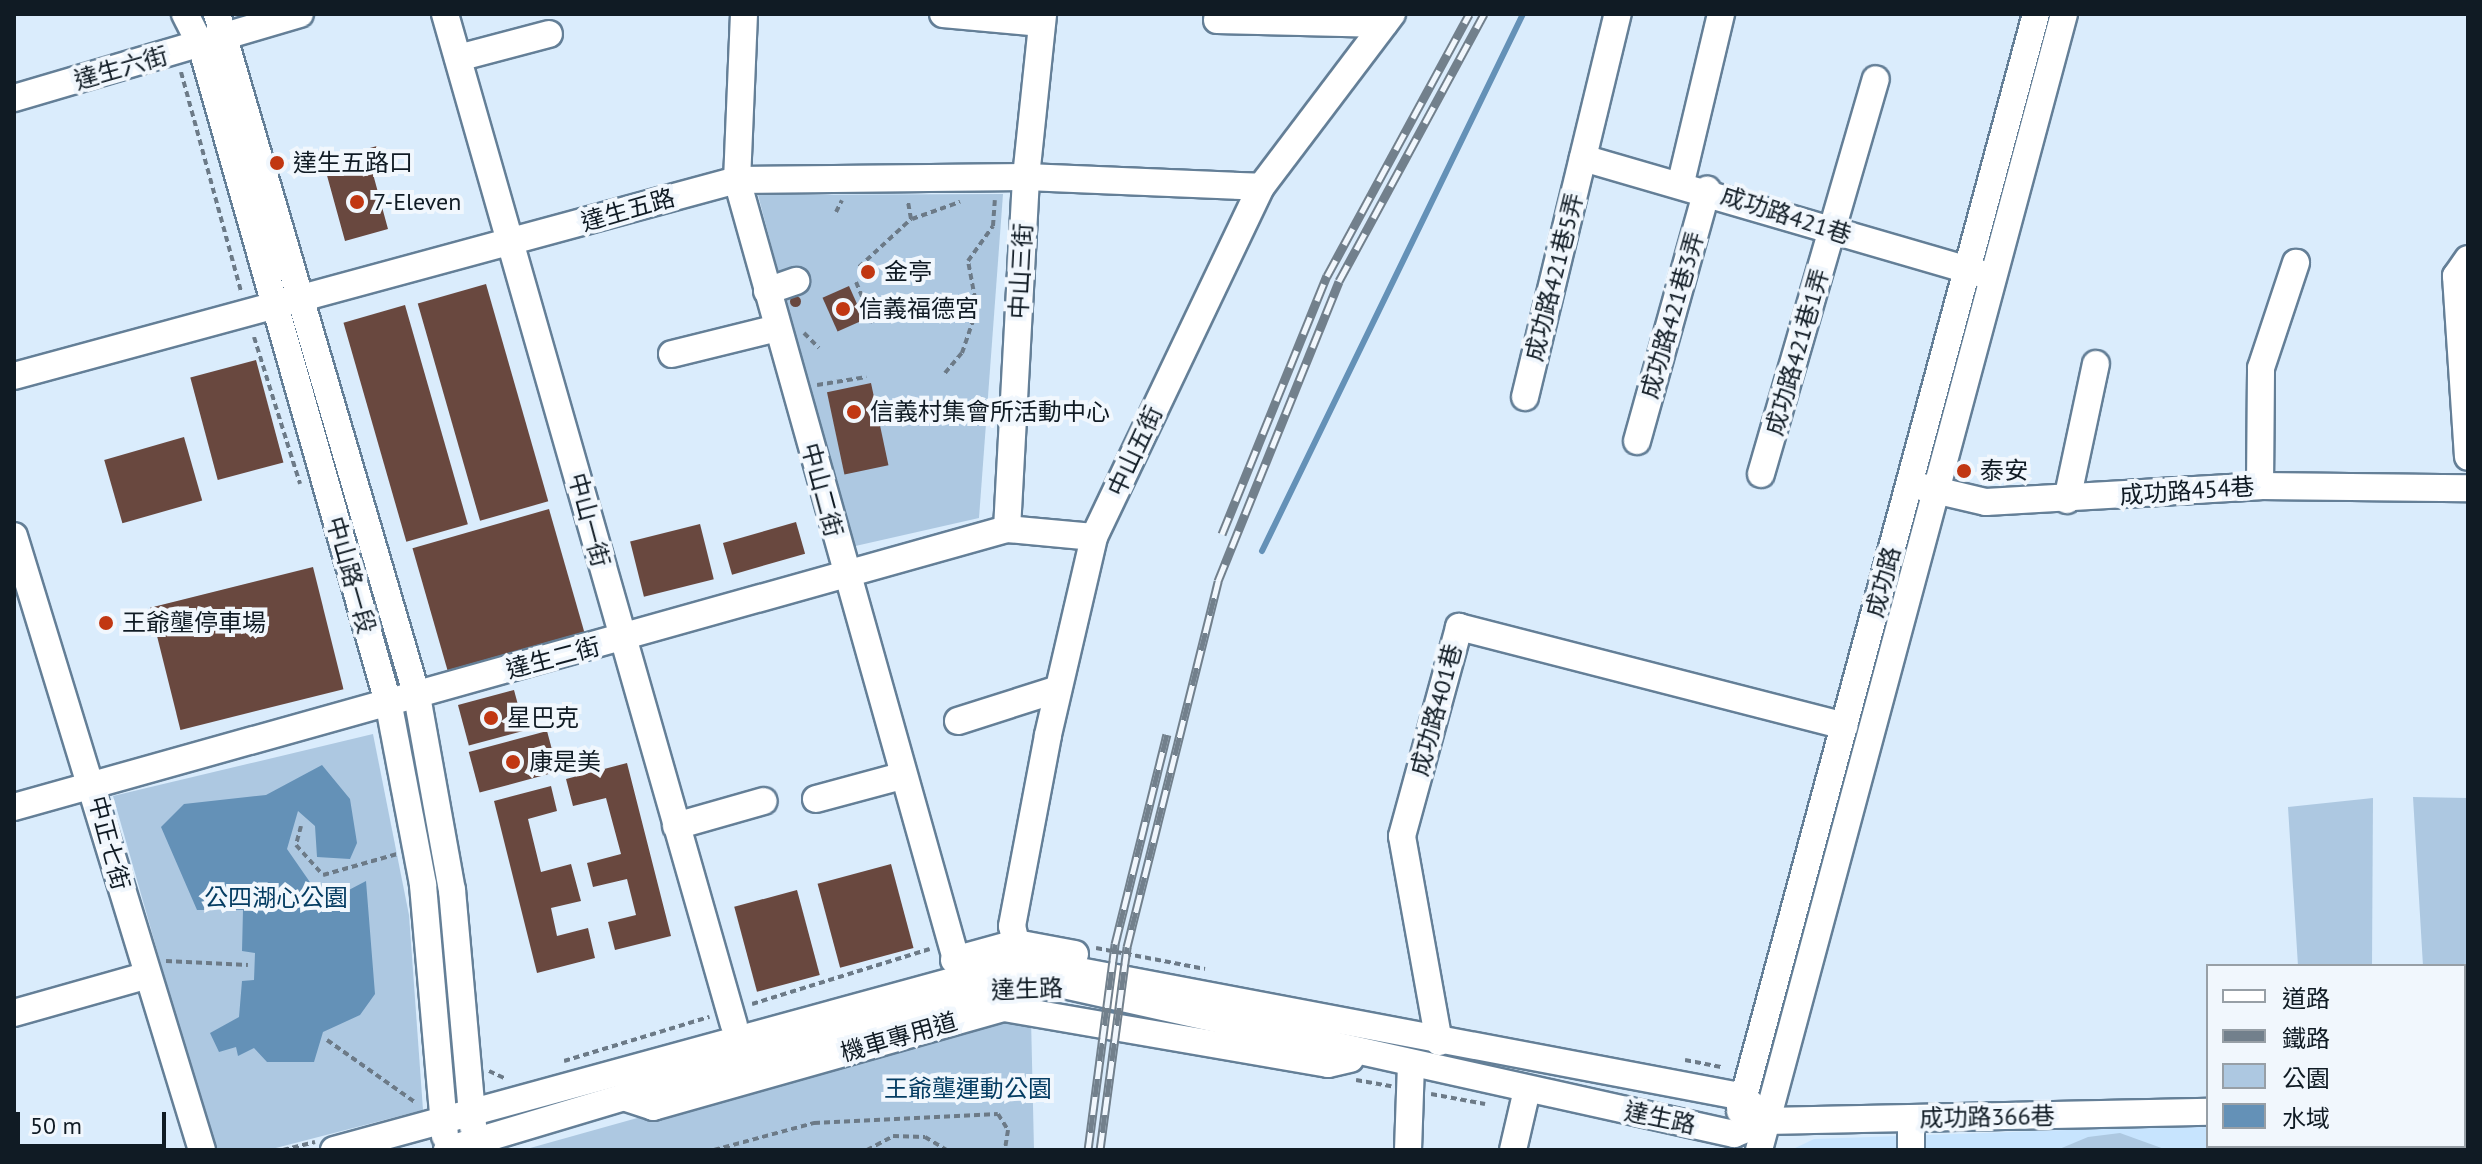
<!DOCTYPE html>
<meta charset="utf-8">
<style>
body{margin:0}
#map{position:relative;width:2482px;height:1164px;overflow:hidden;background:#daecfc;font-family:"PT Sans","Noto Sans TC",sans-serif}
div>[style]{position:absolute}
.built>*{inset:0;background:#c7e4fe}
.green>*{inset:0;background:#adc8e1}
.water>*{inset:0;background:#6491b7}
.stream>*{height:6px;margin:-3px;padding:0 3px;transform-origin:3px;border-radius:3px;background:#6491b7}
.building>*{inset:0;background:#69483f;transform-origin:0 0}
.round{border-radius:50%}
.path>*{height:4px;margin-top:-2px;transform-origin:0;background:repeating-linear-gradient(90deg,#6c7a87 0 6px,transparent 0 10px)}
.roads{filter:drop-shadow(2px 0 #647f97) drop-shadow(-2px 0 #647f97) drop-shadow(0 2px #647f97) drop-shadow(0 -2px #647f97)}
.minor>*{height:26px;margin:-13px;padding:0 13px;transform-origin:13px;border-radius:13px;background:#fff}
.rail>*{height:9px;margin-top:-4.5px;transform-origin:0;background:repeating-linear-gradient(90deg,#f1f7fd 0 18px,#72808c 0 36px);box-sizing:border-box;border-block:2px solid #72808c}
.dots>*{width:22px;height:22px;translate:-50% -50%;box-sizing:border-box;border:4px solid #f1f7fd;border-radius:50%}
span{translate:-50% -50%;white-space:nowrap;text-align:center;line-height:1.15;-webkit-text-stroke:8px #f1f7fd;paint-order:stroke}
.street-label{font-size:24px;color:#101b24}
.poi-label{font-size:24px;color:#101b24}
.left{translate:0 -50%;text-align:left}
.park-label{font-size:24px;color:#053d63}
.frame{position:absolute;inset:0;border:16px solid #101b24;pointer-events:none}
.legend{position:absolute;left:2206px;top:964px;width:260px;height:184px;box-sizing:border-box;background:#f1f7fd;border:2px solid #979fa6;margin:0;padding:10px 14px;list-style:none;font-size:24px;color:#101b24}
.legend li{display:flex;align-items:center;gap:16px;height:40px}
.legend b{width:40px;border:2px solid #979fa6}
.scale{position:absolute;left:16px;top:1112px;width:150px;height:36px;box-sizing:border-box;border:4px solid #101b24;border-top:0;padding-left:10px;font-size:24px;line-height:28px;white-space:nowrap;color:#101b24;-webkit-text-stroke:6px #f1f7fd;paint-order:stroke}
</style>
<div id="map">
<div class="built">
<div style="clip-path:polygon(2208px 1125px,2208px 1146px,2306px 1150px,1791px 1150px,1814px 1139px)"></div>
</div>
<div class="green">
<div style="clip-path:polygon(1003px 194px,979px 518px,851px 547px,758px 195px)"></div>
<div style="clip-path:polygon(373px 734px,409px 915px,423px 1110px,268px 1150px,214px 1150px,113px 796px)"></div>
<div style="clip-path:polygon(2413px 797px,2468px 798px,2468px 1088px,2464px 966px,2423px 966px)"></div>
<div style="clip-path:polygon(2373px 798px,2372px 966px,2298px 966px,2288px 807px)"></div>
<div style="clip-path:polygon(1031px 1018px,1034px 1150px,523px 1150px,991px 1019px)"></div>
<div style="clip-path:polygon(2120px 1133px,2167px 1150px,2057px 1150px,2088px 1137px)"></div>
</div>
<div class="water">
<div style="clip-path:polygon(322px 765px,350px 799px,357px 843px,350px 859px,317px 857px,315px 826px,298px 811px,287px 849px,314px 888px,345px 892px,366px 881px,375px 994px,360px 1015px,323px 1032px,314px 1062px,267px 1062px,254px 1048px,238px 1056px,236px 1047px,219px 1052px,210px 1033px,239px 1017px,242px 981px,254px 980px,255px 953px,242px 951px,243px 910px,197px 910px,161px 827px,184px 804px,266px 795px)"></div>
</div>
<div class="stream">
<div style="left:1262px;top:551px;width:597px;rotate:-64.08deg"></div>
</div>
<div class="building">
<div style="clip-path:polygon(377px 146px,384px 171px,373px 174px,388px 229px,345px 241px,323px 161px)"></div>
<div class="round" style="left:862.5px;top:266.5px;width:11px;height:11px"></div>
<div style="left:486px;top:284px;width:226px;height:71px;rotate:74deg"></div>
<div style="left:849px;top:286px;width:37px;height:29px;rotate:66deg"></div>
<div class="round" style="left:789.5px;top:295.5px;width:11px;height:11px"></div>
<div style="left:405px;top:305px;width:228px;height:64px;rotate:74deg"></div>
<div style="left:256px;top:360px;width:106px;height:68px;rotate:75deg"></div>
<div style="left:871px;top:383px;width:84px;height:45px;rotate:78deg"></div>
<div style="left:184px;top:437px;width:66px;height:83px;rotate:74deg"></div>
<div style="left:549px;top:509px;width:133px;height:142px;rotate:74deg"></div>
<div style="left:796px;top:522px;width:33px;height:76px;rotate:74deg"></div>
<div style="left:700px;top:524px;width:57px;height:72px;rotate:76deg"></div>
<div style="left:313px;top:567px;width:126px;height:168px;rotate:76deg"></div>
<div style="left:514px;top:690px;width:42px;height:58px;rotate:75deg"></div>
<div style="left:547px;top:731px;width:42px;height:81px;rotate:75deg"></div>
<div style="clip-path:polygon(627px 763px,671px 936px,615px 950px,608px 922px,636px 915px,627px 879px,593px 887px,587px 863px,621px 854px,606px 798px,573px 806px,566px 779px)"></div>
<div style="clip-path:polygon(551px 786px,557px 811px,528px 819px,541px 872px,571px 864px,581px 901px,551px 908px,557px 936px,588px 928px,595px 958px,537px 973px,494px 801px)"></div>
<div style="left:891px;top:864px;width:87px;height:76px;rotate:75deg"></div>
<div style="left:797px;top:890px;width:88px;height:65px;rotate:75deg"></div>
</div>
<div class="path">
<div style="left:181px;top:72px;width:227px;rotate:74.7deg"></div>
<div style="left:836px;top:212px;width:13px;rotate:-63deg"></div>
<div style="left:912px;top:219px;width:51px;rotate:-19.5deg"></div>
<div style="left:859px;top:267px;width:71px;rotate:-42.7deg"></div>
<div style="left:911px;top:219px;width:17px;rotate:-100deg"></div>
<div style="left:856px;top:282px;width:44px;rotate:67.5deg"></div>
<div style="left:804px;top:333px;width:21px;rotate:45deg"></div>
<div style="left:254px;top:337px;width:154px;rotate:72.6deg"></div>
<div style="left:945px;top:373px;width:26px;rotate:-50deg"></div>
<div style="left:962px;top:353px;width:46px;rotate:-71.2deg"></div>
<div style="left:977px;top:309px;width:49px;rotate:-100.6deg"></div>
<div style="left:968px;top:261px;width:43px;rotate:-54.5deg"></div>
<div style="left:993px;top:226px;width:26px;rotate:-86deg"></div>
<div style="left:817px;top:385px;width:50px;rotate:-9.3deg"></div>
<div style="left:301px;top:826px;width:20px;rotate:105deg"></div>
<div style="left:296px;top:845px;width:40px;rotate:48deg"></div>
<div style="left:323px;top:875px;width:77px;rotate:-15.8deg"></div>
<div style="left:1096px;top:948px;width:111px;rotate:10.9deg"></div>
<div style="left:166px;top:961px;width:82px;rotate:2.8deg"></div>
<div style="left:752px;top:1004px;width:186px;rotate:-17.2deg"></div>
<div style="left:327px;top:1040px;width:109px;rotate:35.3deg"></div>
<div style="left:1685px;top:1060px;width:38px;rotate:11deg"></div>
<div style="left:564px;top:1061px;width:152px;rotate:-16.9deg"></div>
<div style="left:489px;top:1071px;width:19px;rotate:25deg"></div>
<div style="left:1356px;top:1080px;width:36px;rotate:10deg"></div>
<div style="left:1431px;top:1094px;width:55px;rotate:10.5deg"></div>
<div style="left:283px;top:1150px;width:33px;rotate:-14deg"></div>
<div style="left:714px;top:1150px;width:104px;rotate:-15.1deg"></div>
<div style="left:814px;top:1123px;width:184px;rotate:-2.8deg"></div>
<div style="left:998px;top:1114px;width:19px;rotate:58deg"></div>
<div style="left:1008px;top:1130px;width:20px;rotate:99deg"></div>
<div style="left:867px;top:1150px;width:30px;rotate:-28deg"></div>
<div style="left:893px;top:1136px;width:32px;rotate:2deg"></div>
<div style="left:925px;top:1137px;width:26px;rotate:31deg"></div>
</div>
<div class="roads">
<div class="minor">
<div style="left:185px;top:14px;width:35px;rotate:63deg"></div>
<div style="left:201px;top:45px;width:687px;rotate:74.12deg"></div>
<div style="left:389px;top:706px;width:182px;rotate:79.2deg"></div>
<div style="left:423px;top:885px;width:252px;rotate:85deg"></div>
<div style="left:217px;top:14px;width:711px;rotate:73.66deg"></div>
<div style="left:417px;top:696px;width:197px;rotate:79.8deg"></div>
<div style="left:452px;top:890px;width:238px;rotate:84.9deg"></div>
<div style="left:445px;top:14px;width:1051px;rotate:74.05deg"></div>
<div style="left:744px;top:14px;width:166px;rotate:92.4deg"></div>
<div style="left:737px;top:180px;width:809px;rotate:74.3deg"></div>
<div style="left:943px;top:14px;width:99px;rotate:5.2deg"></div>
<div style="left:1217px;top:20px;width:167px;rotate:1.4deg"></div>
<div style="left:458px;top:58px;width:94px;rotate:-14.8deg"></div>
<div style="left:14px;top:98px;width:298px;rotate:-16.4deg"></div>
<div style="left:1583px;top:158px;width:416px;rotate:16.2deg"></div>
<div style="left:1681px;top:182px;width:173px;rotate:-76.6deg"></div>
<div style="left:2468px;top:259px;width:21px;rotate:125deg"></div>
<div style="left:2456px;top:276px;width:181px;rotate:86.2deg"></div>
<div style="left:767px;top:291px;width:31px;rotate:-19deg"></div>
<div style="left:672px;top:354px;width:108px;rotate:-13.9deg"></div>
<div style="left:14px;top:376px;width:749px;rotate:-15.17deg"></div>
<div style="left:737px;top:180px;width:289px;rotate:-0.6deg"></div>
<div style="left:1026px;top:177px;width:235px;rotate:2.4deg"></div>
<div style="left:1525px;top:397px;width:394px;rotate:-76.4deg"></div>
<div style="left:1637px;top:441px;width:261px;rotate:-74.4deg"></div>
<div style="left:1761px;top:474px;width:411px;rotate:-73.8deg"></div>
<div style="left:2260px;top:486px;width:118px;rotate:-89.5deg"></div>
<div style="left:2261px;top:368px;width:111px;rotate:-71.6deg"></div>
<div style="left:1922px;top:487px;width:66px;rotate:13.2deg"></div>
<div style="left:1986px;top:502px;width:274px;rotate:-3.3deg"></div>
<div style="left:2260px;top:486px;width:208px;rotate:0.6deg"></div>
<div style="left:2067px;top:500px;width:139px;rotate:-78deg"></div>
<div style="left:1007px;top:529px;width:353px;rotate:-86.9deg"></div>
<div style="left:1026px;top:177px;width:164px;rotate:-84deg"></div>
<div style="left:14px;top:536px;width:642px;rotate:72.98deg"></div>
<div style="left:958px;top:721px;width:105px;rotate:-17.7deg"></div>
<div style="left:816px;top:799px;width:88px;rotate:-15.1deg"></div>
<div style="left:14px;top:807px;width:1031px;rotate:-15.64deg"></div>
<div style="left:1007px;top:529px;width:87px;rotate:5.3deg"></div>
<div style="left:676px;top:826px;width:91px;rotate:-15.9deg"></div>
<div style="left:1016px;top:943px;width:17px;rotate:-103deg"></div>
<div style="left:1012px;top:926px;width:194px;rotate:-79.3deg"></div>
<div style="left:1048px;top:735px;width:203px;rotate:-76.9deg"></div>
<div style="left:1094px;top:537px;width:388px;rotate:-64.5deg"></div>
<div style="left:1261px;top:187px;width:217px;rotate:-52.9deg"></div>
<div style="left:954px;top:960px;width:64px;rotate:-15.3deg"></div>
<div style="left:1016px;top:943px;width:60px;rotate:10.6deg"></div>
<div style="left:14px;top:1013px;width:136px;rotate:-15.8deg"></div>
<div style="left:1439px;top:1042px;width:209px;rotate:-100.2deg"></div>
<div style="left:1402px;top:836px;width:217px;rotate:-74.7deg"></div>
<div style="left:1459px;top:627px;width:398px;rotate:14.4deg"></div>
<div style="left:623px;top:1097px;width:32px;rotate:18deg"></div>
<div style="left:653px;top:1107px;width:365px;rotate:-15.8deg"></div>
<div style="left:1004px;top:1008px;width:329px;rotate:9.8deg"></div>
<div style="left:1328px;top:1064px;width:23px;rotate:-13deg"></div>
<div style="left:1740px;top:1111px;width:1136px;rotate:-74.9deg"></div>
<div style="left:2464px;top:1111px;width:4px"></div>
<div style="left:2325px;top:1146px;width:4px;rotate:76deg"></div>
<div style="left:334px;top:1150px;width:698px;rotate:-15.29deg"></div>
<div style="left:1007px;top:966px;width:46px"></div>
<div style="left:1053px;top:966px;width:703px;rotate:10.73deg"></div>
<div style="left:1744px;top:1097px;width:33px;rotate:46deg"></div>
<div style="left:447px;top:1150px;width:554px;rotate:-16.67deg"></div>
<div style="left:978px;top:991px;width:77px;rotate:-5.9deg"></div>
<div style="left:1055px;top:983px;width:696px;rotate:12.54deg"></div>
<div style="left:1734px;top:1134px;width:35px;rotate:-22deg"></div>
<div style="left:1767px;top:1121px;width:441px;rotate:-1.2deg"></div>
<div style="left:1408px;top:1150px;width:86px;rotate:-88deg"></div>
<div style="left:1513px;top:1150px;width:62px;rotate:-76.9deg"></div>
<div style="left:1759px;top:1150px;width:1176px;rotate:-74.97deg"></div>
<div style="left:1911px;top:1150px;width:32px;rotate:-90deg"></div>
</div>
</div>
<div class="rail">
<div style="left:1222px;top:534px;width:279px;rotate:-67.9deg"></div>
<div style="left:1327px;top:276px;width:298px;rotate:-61.5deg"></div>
<div style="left:1088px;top:1150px;width:208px;rotate:-82.5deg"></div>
<div style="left:1115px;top:944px;width:216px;rotate:-76.1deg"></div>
<div style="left:1100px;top:1150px;width:205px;rotate:-82.4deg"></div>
<div style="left:1127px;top:947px;width:377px;rotate:-76deg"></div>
<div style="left:1218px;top:581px;width:323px;rotate:-68deg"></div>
<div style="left:1339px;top:281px;width:304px;rotate:-61.5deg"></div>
</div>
<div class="dots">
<div style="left:277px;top:163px;background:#c13712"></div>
<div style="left:357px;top:202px;background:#c13712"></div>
<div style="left:868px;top:272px;background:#c13712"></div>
<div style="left:843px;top:309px;background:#c13712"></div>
<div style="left:854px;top:412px;background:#c13712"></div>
<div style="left:1964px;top:471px;background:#c13712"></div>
<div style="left:106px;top:623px;background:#c13712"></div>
<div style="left:491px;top:718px;background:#c13712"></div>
<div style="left:513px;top:762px;background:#c13712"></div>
</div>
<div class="street-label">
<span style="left:121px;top:68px;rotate:-16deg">達生六街</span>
<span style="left:628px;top:210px;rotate:-16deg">達生五路</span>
<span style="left:1786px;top:215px;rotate:18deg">成功路421巷</span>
<span style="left:1021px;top:271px;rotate:-87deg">中山三街</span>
<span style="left:1554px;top:277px;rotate:-76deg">成功路421巷5弄</span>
<span style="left:1672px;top:315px;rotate:-74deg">成功路421巷3弄</span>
<span style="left:1797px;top:352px;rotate:-74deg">成功路421巷1弄</span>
<span style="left:1135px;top:451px;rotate:-65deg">中山五街</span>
<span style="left:822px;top:490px;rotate:75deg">中山二街</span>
<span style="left:2187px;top:491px;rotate:-4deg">成功路454巷</span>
<span style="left:589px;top:520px;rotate:75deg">中山一街</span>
<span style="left:351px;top:575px;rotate:74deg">中山路一段</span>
<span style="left:1883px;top:582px;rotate:-75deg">成功路</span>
<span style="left:553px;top:658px;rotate:-15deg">達生二街</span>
<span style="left:1436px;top:710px;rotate:-75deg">成功路401巷</span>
<span style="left:109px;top:843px;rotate:75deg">中正七街</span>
<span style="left:1027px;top:989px;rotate:-2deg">達生路</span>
<span style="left:899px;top:1037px;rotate:-16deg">機車專用道</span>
<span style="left:1987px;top:1117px;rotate:-1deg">成功路366巷</span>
<span style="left:1660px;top:1118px;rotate:12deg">達生路</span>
</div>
<div class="poi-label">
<span class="left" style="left:293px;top:163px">達生五路口</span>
<span class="left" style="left:373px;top:202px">7-Eleven</span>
<span class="left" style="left:884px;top:272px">金亭</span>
<span class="left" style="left:859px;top:309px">信義福德宮</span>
<span class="left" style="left:870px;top:412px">信義村集會所活動中心</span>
<span class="left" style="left:1980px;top:471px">泰安</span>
<span class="left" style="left:122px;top:623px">王爺壟停車場</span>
<span class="left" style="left:507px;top:718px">星巴克</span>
<span class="left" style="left:529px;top:762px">康是美</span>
</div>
<div class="park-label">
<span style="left:276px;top:898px">公四湖心公園</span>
<span style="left:968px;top:1089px">王爺壟運動公園</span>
</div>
<div class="frame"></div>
<ul class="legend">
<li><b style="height:10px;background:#fff"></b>道路</li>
<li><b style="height:10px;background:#72808c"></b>鐵路</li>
<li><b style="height:22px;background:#adc8e1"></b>公園</li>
<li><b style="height:22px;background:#6491b7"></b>水域</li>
</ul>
<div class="scale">50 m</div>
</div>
